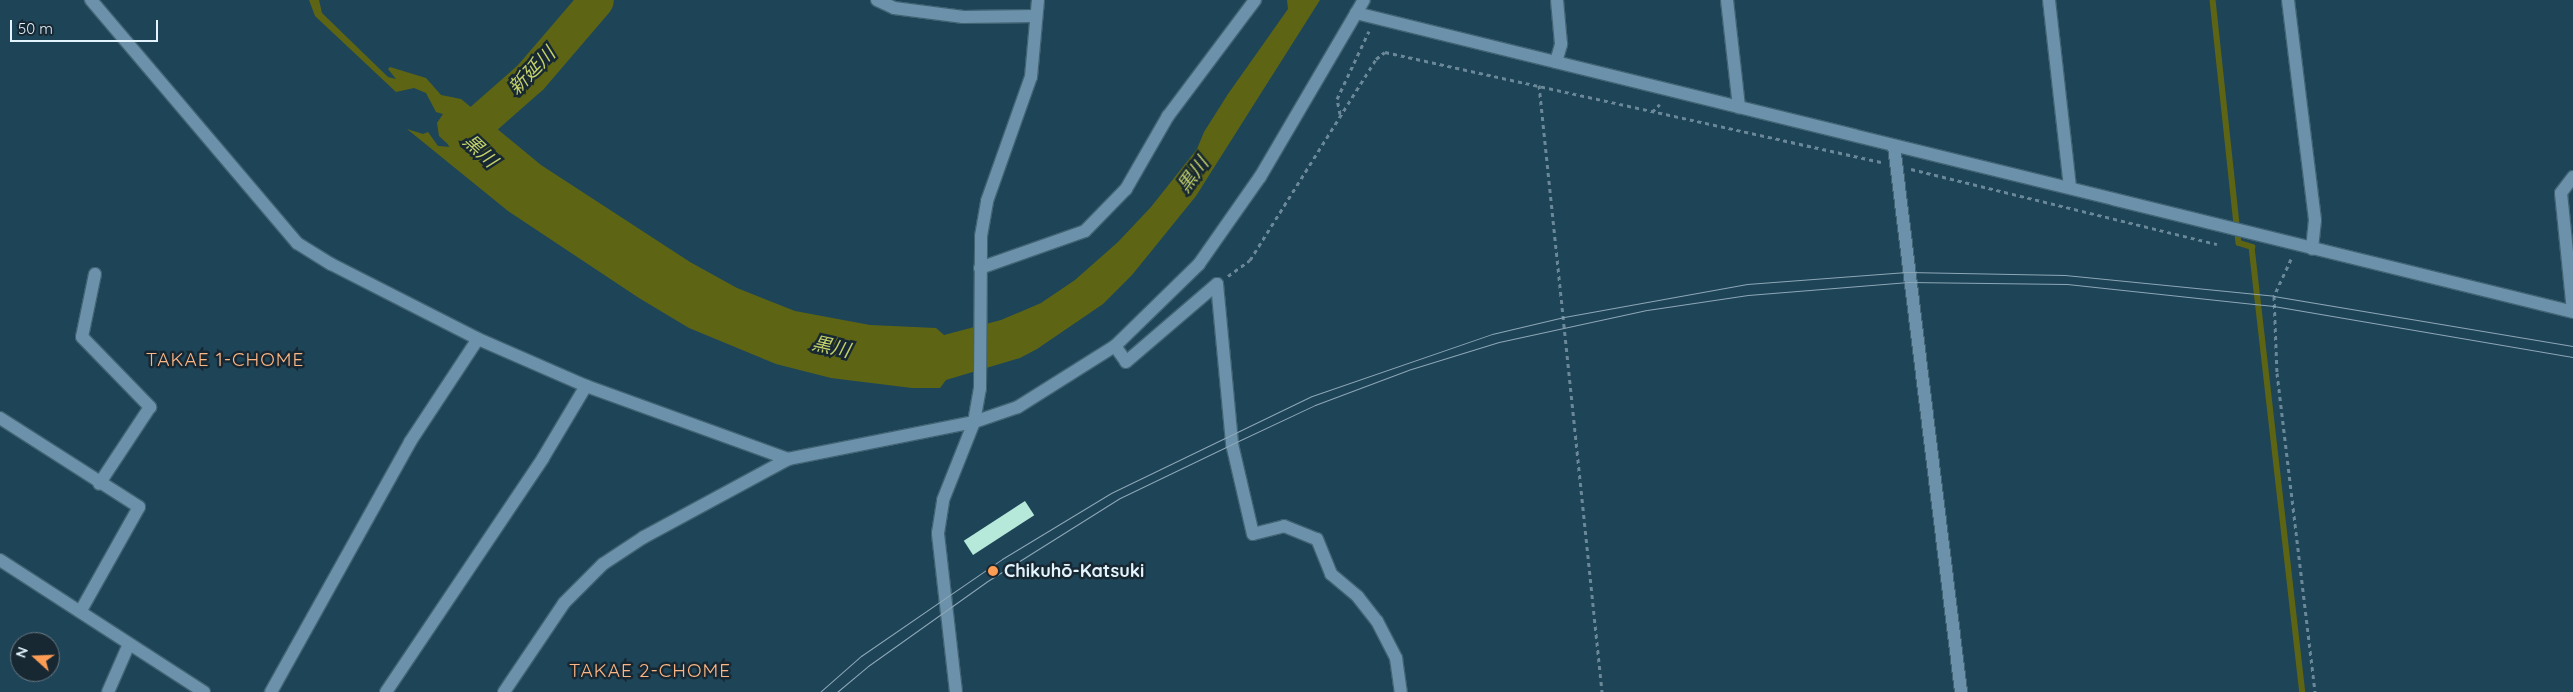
<!DOCTYPE html>
<meta charset="utf-8">
<style>
body{margin:0}
#map{position:relative;width:2573px;height:692px;overflow:hidden;background:#1e4458;font-family:Quicksand,"Noto Sans JP",sans-serif}
div>[style]{position:absolute}
.water>*{inset:0;background:#5d6515}
.stream>*{height:5.5px;margin:-2.75px;padding:0 2.75px;transform-origin:2.75px;border-radius:2.75px;background:#5d6515}
.river>*{height:35px;margin:-17.5px;padding:0 17.5px;transform-origin:17.5px;border-radius:17.5px;background:#5d6515}
.building>*{inset:0;background:#b6e9da;transform-origin:0 0}
.path>*{height:3px;margin-top:-1.5px;transform-origin:0;background:repeating-linear-gradient(90deg,#6a8898 0 4px,transparent 0 8px)}
.roads{filter:drop-shadow(1px 0 #416373) drop-shadow(-1px 0 #416373) drop-shadow(0 1px #416373) drop-shadow(0 -1px #416373)}
.lane>*{height:12px;margin:-6px;padding:0 6px;transform-origin:6px;border-radius:6px;background:#6b92aa}
.street>*{height:12px;margin:-6px;padding:0 6px;transform-origin:6px;border-radius:6px;background:#6b92aa}
.secondary>*{height:12px;margin:-6px;padding:0 6px;transform-origin:6px;border-radius:6px;background:#6b92aa}
.tram>*{height:1px;margin:-0.5px;padding:0 0.5px;transform-origin:0.5px;border-radius:0.5px;background:#8ea7b6}
.dots>*{width:14px;height:14px;translate:-50% -50%;box-sizing:border-box;border:2px solid #182832;border-radius:50%}
span{translate:-50% -50%;white-space:nowrap;text-align:center;line-height:1.15;-webkit-text-stroke:5px #182832;paint-order:stroke}
.poi-label{font-size:18px;color:#e4f4ff;font-weight:700}
.left{translate:0 -50%;text-align:left}
.water-label{font-size:19px;color:#c4d26a;font-style:italic}
.neighbourhood-label{font-size:19px;color:#fbb788;letter-spacing:1px}
.north{position:absolute;left:10px;top:632px;width:50px;height:50px;box-sizing:border-box;background:#182832;border:1px solid #6a7a84;border-radius:50%;rotate:290deg;font-size:14px;font-weight:700;line-height:20px;text-align:center;color:#e4f4ff}
.north::after{content:'';display:block;margin:auto;width:18px;height:22px;background:#fd9d55;clip-path:polygon(50% 0,100% 100%,50% 72%,0 100%)}
.scale{position:absolute;left:10px;top:20px;width:148px;height:22px;box-sizing:border-box;border:2px solid #e4f4ff;border-top:0;padding-left:6px;font-size:15px;line-height:18px;white-space:nowrap;color:#e4f4ff;-webkit-text-stroke:4px #182832;paint-order:stroke}
</style>
<div id="map">
<div class="water">
<div style="clip-path:polygon(309px 0,319px 0,322px 13px,388px 77px,396px 79px,388px 69px,390px 67px,426px 78px,441px 95px,461px 99px,541px 165px,690px 262px,737px 288px,795px 311px,870px 325px,936px 328px,944px 335px,1001px 320px,1041px 303px,1075px 280px,1118px 242px,1151px 207px,1197px 149px,1204px 132px,1228px 94px,1288px 9px,1287px 0,1320px 0,1196px 196px,1132px 275px,1103px 304px,1037px 349px,1020px 358px,946px 380px,940px 388px,912px 388px,831px 378px,776px 364px,689px 328px,639px 298px,508px 211px,407px 129px,423px 134px,428px 132px,438px 146px,451px 147px,439px 136px,437px 123px,443px 114px,436px 112px,426px 93px,414px 88px,396px 92px,315px 16px)"></div>
</div>
<div class="stream">
<div style="left:2213px;top:0;width:244px;rotate:83.9deg"></div>
<div style="left:2239px;top:243px;width:14px;rotate:17deg"></div>
<div style="left:2252px;top:247px;width:448px;rotate:83.5deg"></div>
</div>
<div class="river">
<div style="left:463px;top:136px;width:89px;rotate:-41.4deg"></div>
<div style="left:530px;top:77px;width:101px;rotate:-49.4deg"></div>
</div>
<div class="building">
<div style="left:1025px;top:501px;width:17px;height:73px;rotate:57deg"></div>
</div>
<div class="path">
<div style="left:1539px;top:85px;width:610px;rotate:84.07deg"></div>
<div style="left:1652px;top:112px;width:11px;rotate:-45deg"></div>
<div style="left:1340px;top:114px;width:15px;rotate:-101deg"></div>
<div style="left:1337px;top:99px;width:75px;rotate:-64.8deg"></div>
<div style="left:1911px;top:169px;width:315px;rotate:13.8deg"></div>
<div style="left:2291px;top:259px;width:41px;rotate:114.7deg"></div>
<div style="left:2274px;top:296px;width:77px;rotate:87.8deg"></div>
<div style="left:2277px;top:373px;width:321px;rotate:83.2deg"></div>
<div style="left:1228px;top:276px;width:27px;rotate:-36deg"></div>
<div style="left:1250px;top:260px;width:237px;rotate:-57.9deg"></div>
<div style="left:1376px;top:59px;width:11px;rotate:-38deg"></div>
<div style="left:1385px;top:52px;width:508px;rotate:12.5deg"></div>
</div>
<div class="roads">
<div class="lane">
<div style="left:108px;top:692px;width:52px;rotate:-66.4deg"></div>
</div>
<div class="street">
<div style="left:91px;top:0;width:319px;rotate:49.7deg"></div>
<div style="left:297px;top:243px;width:40px;rotate:32deg"></div>
<div style="left:331px;top:264px;width:165px;rotate:27deg"></div>
<div style="left:478px;top:339px;width:118px;rotate:23.5deg"></div>
<div style="left:586px;top:386px;width:215px;rotate:19.9deg"></div>
<div style="left:877px;top:0;width:19px;rotate:25deg"></div>
<div style="left:894px;top:8px;width:70px;rotate:7.4deg"></div>
<div style="left:963px;top:17px;width:73px;rotate:-0.8deg"></div>
<div style="left:1727px;top:0;width:108px;rotate:83.6deg"></div>
<div style="left:2049px;top:0;width:188px;rotate:83.6deg"></div>
<div style="left:2288px;top:0;width:222px;rotate:83deg"></div>
<div style="left:2315px;top:220px;width:29px;rotate:96deg"></div>
<div style="left:1556px;top:62px;width:19px;rotate:-74deg"></div>
<div style="left:1561px;top:44px;width:44px;rotate:-95.2deg"></div>
<div style="left:1894px;top:146px;width:550px;rotate:83deg"></div>
<div style="left:2573px;top:177px;width:20px;rotate:127deg"></div>
<div style="left:2561px;top:193px;width:119px;rotate:84.2deg"></div>
<div style="left:980px;top:268px;width:111px;rotate:-19.4deg"></div>
<div style="left:1085px;top:231px;width:59px;rotate:-45.7deg"></div>
<div style="left:1126px;top:189px;width:84px;rotate:-60.1deg"></div>
<div style="left:1168px;top:116px;width:145px;rotate:-53.1deg"></div>
<div style="left:95px;top:274px;width:64px;rotate:101.7deg"></div>
<div style="left:82px;top:337px;width:98px;rotate:45.8deg"></div>
<div style="left:150px;top:407px;width:92px;rotate:123.5deg"></div>
<div style="left:1115px;top:346px;width:19px;rotate:55deg"></div>
<div style="left:1126px;top:362px;width:120px;rotate:-40.6deg"></div>
<div style="left:1217px;top:284px;width:161px;rotate:84.6deg"></div>
<div style="left:1232px;top:444px;width:92px;rotate:76.9deg"></div>
<div style="left:1253px;top:534px;width:32px;rotate:-14deg"></div>
<div style="left:1284px;top:526px;width:35px;rotate:22deg"></div>
<div style="left:1317px;top:539px;width:38px;rotate:68deg"></div>
<div style="left:1331px;top:574px;width:35px;rotate:40deg"></div>
<div style="left:1358px;top:597px;width:31px;rotate:52deg"></div>
<div style="left:1377px;top:621px;width:42px;rotate:62.8deg"></div>
<div style="left:1396px;top:658px;width:34px;rotate:82deg"></div>
<div style="left:0;top:418px;width:165px;rotate:32.6deg"></div>
<div style="left:139px;top:507px;width:120px;rotate:119.3deg"></div>
<div style="left:271px;top:692px;width:286px;rotate:-60.9deg"></div>
<div style="left:410px;top:442px;width:123px;rotate:-56.6deg"></div>
<div style="left:386px;top:692px;width:282px;rotate:-56.1deg"></div>
<div style="left:543px;top:458px;width:84px;rotate:-59.2deg"></div>
</div>
<div class="secondary">
<div style="left:1356px;top:13px;width:1253px;rotate:13.8deg"></div>
<div style="left:0;top:560px;width:243px;rotate:32.9deg"></div>
<div style="left:504px;top:692px;width:107px;rotate:-56deg"></div>
<div style="left:564px;top:603px;width:55px;rotate:-45deg"></div>
<div style="left:603px;top:564px;width:49px;rotate:-33.4deg"></div>
<div style="left:644px;top:537px;width:164px;rotate:-28.4deg"></div>
<div style="left:788px;top:459px;width:190px;rotate:-11.3deg"></div>
<div style="left:974px;top:422px;width:46px;rotate:-18.8deg"></div>
<div style="left:1018px;top:407px;width:115px;rotate:-32.2deg"></div>
<div style="left:1115px;top:346px;width:117px;rotate:-44.3deg"></div>
<div style="left:1199px;top:264px;width:106px;rotate:-55deg"></div>
<div style="left:1260px;top:177px;width:205px;rotate:-59.6deg"></div>
<div style="left:956px;top:692px;width:160px;rotate:-96.5deg"></div>
<div style="left:938px;top:533px;width:33px;rotate:-81deg"></div>
<div style="left:943px;top:500px;width:84px;rotate:-68.3deg"></div>
<div style="left:974px;top:422px;width:34px;rotate:-80deg"></div>
<div style="left:980px;top:389px;width:153px;rotate:-89.6deg"></div>
<div style="left:981px;top:236px;width:36px;rotate:-80deg"></div>
<div style="left:987px;top:201px;width:132px;rotate:-70.5deg"></div>
<div style="left:1031px;top:77px;width:77px;rotate:-84.8deg"></div>
</div>
</div>
<div class="tram">
<div style="left:820px;top:692px;width:55px;rotate:-41.3deg"></div>
<div style="left:861px;top:656px;width:171px;rotate:-34.5deg"></div>
<div style="left:1002px;top:559px;width:127px;rotate:-31.2deg"></div>
<div style="left:1111px;top:493px;width:223px;rotate:-25.8deg"></div>
<div style="left:1312px;top:396px;width:190px;rotate:-19deg"></div>
<div style="left:1492px;top:334px;width:74px;rotate:-13.3deg"></div>
<div style="left:1564px;top:317px;width:186px;rotate:-10.2deg"></div>
<div style="left:1747px;top:284px;width:160px;rotate:-4.3deg"></div>
<div style="left:1907px;top:272px;width:158px;rotate:1.1deg"></div>
<div style="left:2065px;top:275px;width:210px;rotate:5.7deg"></div>
<div style="left:2274px;top:296px;width:303px;rotate:9.5deg"></div>
<div style="left:837px;top:692px;width:40px;rotate:-40deg"></div>
<div style="left:868px;top:666px;width:145px;rotate:-35.4deg"></div>
<div style="left:986px;top:582px;width:158px;rotate:-32.1deg"></div>
<div style="left:1120px;top:498px;width:124px;rotate:-25.7deg"></div>
<div style="left:1232px;top:444px;width:92px;rotate:-25.2deg"></div>
<div style="left:1315px;top:405px;width:99px;rotate:-20.6deg"></div>
<div style="left:1408px;top:370px;width:95px;rotate:-17.1deg"></div>
<div style="left:1499px;top:342px;width:151px;rotate:-12.2deg"></div>
<div style="left:1647px;top:310px;width:102px;rotate:-8.4deg"></div>
<div style="left:1748px;top:295px;width:161px;rotate:-4.6deg"></div>
<div style="left:1908px;top:282px;width:159px;rotate:0.7deg"></div>
<div style="left:2067px;top:284px;width:208px;rotate:6.1deg"></div>
<div style="left:2274px;top:306px;width:303px;rotate:9.7deg"></div>
</div>
<div class="dots">
<div style="left:993px;top:571px;background:#fd9d55"></div>
</div>
<div class="poi-label">
<span class="left" style="left:1004px;top:571px">Chikuhō-Katsuki</span>
</div>
<div class="water-label">
<span style="left:532px;top:71px;rotate:-46deg">新延川</span>
<span style="left:480px;top:151px;rotate:43deg">黒川</span>
<span style="left:1193px;top:175px;rotate:-54deg">黒川</span>
<span style="left:831px;top:347px;rotate:13deg">黒川</span>
</div>
<div class="neighbourhood-label">
<span style="left:225px;top:360px">TAKAE 1-CHOME</span>
<span style="left:650px;top:671px">TAKAE 2-CHOME</span>
</div>
<div class="north">N</div>
<div class="scale">50 m</div>
</div>
